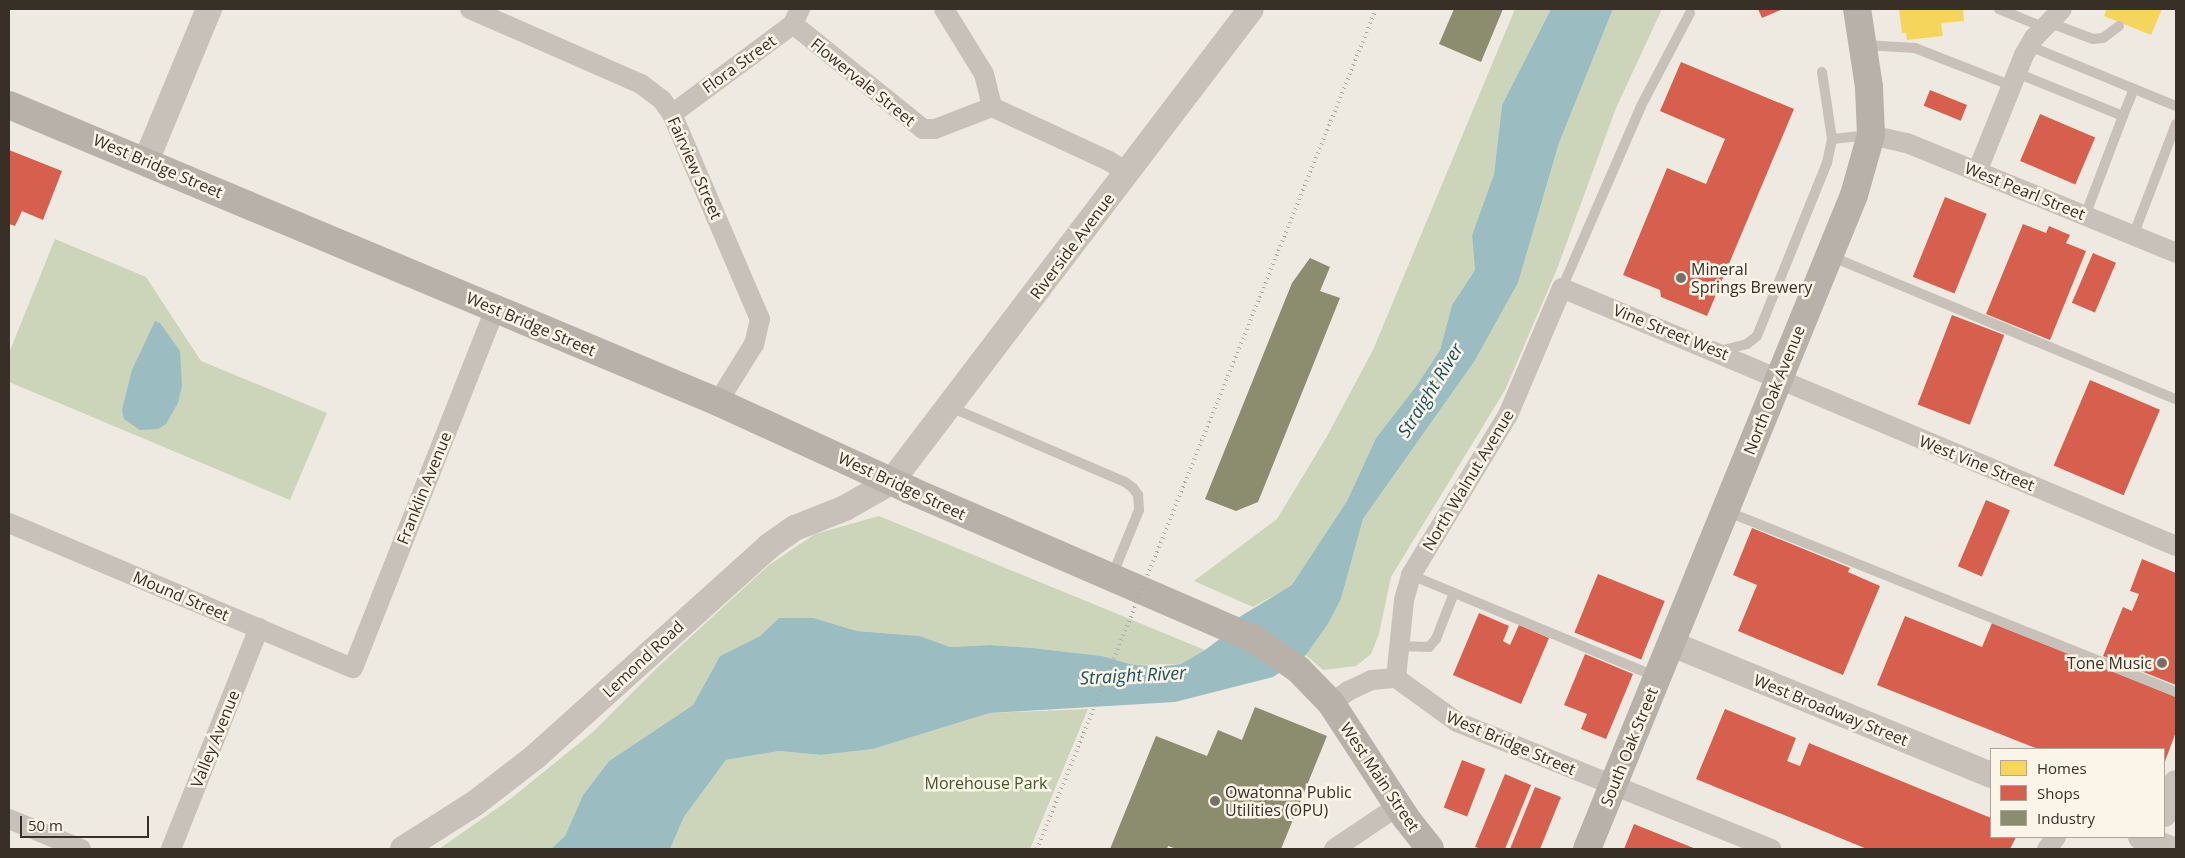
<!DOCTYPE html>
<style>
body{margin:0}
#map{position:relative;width:2185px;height:858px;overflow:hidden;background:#eeeae1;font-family:"Open Sans",sans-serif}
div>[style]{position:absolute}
.green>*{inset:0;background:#ccd5b9}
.water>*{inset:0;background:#9bbdc1}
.homes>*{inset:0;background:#f6d55c}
.shops>*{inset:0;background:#d6604d;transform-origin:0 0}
.industry>*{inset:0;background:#8c8c6e}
.service>*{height:10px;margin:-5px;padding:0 5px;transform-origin:5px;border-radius:5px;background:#c7c1b9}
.minor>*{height:20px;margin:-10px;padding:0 10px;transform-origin:10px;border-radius:10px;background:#c7c1b9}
.tertiary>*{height:26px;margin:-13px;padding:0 13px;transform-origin:13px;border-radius:13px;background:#c7c1b9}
.secondary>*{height:28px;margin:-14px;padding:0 14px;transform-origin:14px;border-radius:14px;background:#b8b1aa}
.rail>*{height:4px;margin-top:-2px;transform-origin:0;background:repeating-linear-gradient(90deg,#aeaaa4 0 1px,transparent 0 5px)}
.dots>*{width:14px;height:14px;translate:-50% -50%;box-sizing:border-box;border:2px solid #fbf4e8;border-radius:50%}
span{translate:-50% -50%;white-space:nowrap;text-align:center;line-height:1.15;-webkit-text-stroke:5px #fbf4e8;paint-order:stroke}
.street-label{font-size:16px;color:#382f27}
.poi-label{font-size:16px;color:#382f27}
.left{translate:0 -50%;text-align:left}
.right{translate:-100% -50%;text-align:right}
.park-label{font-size:16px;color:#415929}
.water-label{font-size:18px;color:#19515d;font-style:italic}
.frame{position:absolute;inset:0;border:10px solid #382f27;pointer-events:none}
.legend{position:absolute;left:1990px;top:748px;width:175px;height:90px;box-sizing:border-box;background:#fbf4e8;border:1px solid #ada59b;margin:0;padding:6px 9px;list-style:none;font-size:15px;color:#382f27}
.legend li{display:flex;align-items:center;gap:10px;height:25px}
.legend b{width:25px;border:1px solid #ada59b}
.scale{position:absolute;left:20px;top:816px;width:129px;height:22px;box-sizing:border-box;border:2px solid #382f27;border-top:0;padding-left:6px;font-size:15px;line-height:18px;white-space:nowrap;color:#382f27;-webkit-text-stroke:4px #fbf4e8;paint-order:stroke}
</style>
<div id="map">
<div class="green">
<div style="clip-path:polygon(1515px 9px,1551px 9px,1502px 105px,1494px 174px,1472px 235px,1475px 270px,1452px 305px,1440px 350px,1417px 385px,1376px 438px,1347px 501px,1293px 585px,1253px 607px,1194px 581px,1277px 519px,1326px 438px,1373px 350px)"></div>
<div style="clip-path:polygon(1613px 9px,1662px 9px,1616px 108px,1557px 269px,1505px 390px,1391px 577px,1379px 634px,1371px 654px,1356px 666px,1323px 670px,1306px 655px,1328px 624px,1341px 599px,1363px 519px,1474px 362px,1518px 283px,1559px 143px)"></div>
<div style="clip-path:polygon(55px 239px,146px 277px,201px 361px,327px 413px,290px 500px,9px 382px,9px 353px)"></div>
<div style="clip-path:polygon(879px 516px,1205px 650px,1181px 664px,1134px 665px,1102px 656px,1033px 648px,990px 645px,950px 647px,920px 636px,857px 631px,814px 618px,779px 618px,760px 636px,720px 656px,693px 705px,609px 761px,583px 795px,565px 836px,551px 849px,439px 849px,509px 800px,593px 732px,660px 665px,769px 565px,815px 534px)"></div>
<div style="clip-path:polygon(1088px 709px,1030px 849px,670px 849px,684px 817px,726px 760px,779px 751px,821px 755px,873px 749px,990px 713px)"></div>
</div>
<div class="water">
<div style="clip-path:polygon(1551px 9px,1613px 9px,1559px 143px,1518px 283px,1474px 362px,1363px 519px,1341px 599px,1328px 624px,1306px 655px,1273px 677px,1175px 702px,990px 713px,873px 749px,821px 755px,779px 751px,726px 760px,684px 817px,670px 849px,551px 849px,565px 836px,583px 795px,609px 761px,693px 705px,720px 656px,760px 636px,779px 618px,814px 618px,857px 631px,920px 636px,950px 647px,990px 645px,1033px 648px,1102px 656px,1134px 665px,1164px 666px,1181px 664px,1205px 650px,1229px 632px,1236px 619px,1292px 585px,1347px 501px,1376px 438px,1417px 385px,1440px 350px,1452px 305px,1475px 270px,1472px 235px,1494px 174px,1502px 105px)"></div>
<div style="clip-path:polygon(155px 321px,160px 323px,180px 351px,182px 386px,178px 403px,166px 424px,158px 429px,140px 430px,124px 419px,122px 410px,132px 370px)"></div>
</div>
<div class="homes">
<div style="clip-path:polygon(1899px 9px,1963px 9px,1964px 21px,1941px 23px,1943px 36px,1907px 40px,1906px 33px,1902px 33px)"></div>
<div style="clip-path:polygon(2107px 9px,2162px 9px,2151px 35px,2104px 16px)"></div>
</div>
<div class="shops">
<div style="clip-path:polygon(1758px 9px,1783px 9px,1762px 18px)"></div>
<div style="clip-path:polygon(1681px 62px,1794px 109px,1707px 316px,1661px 297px,1660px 290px,1623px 275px,1667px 168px,1706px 184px,1725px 139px,1660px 111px)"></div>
<div style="left:1930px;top:90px;width:40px;height:17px;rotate:22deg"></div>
<div style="left:2040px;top:114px;width:60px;height:51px;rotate:23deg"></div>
<div style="clip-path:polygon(9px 150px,62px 171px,43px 220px,22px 211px,15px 226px,9px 224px)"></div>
<div style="left:1945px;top:197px;width:45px;height:86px;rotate:22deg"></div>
<div style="clip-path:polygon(2023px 224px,2046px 233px,2049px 226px,2070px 235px,2066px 243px,2086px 251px,2050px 340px,1986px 314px)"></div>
<div style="left:2093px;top:253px;width:25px;height:54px;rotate:23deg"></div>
<div style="left:1952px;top:315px;width:56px;height:96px;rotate:21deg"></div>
<div style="left:2090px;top:380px;width:76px;height:93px;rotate:23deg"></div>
<div style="left:1986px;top:500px;width:26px;height:72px;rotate:23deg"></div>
<div style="clip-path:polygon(1752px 528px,1850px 568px,1848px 572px,1880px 586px,1843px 675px,1738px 631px,1757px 585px,1733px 575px)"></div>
<div style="clip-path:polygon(2142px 559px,2176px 573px,2176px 685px,2103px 656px,2123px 607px,2132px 611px,2139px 594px,2130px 591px)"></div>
<div style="left:1598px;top:574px;width:72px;height:63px;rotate:22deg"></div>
<div style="clip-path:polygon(1479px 613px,1509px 626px,1503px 641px,1510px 645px,1519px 625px,1549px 638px,1521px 704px,1453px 675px)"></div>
<div style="clip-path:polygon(1905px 616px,1982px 647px,1992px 623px,2176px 697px,2176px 732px,2164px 764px,2164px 749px,2038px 749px,1877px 685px)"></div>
<div style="clip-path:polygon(1585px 654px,1633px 674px,1606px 739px,1581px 729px,1587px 714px,1564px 705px)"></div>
<div style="clip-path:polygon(1725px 709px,1796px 738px,1787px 761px,1800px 766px,1809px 743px,1991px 818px,1991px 837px,2016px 837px,2010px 849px,1867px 849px,1696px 779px)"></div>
<div style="left:1462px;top:760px;width:25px;height:51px;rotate:21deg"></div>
<div style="clip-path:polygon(1505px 774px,1531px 785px,1505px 849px,1482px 849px,1475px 847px)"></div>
<div style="clip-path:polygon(1535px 787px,1561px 797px,1540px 849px,1510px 849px)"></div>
<div style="clip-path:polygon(1634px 824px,1696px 849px,1624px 849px)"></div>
</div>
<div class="industry">
<div style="clip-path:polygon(1454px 9px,1503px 9px,1481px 62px,1439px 44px)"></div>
<div style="clip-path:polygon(1310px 258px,1330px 267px,1320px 291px,1340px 298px,1258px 502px,1236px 511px,1205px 499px,1292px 283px)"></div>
<div style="clip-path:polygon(1255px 707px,1327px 736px,1281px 849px,1177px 849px,1168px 846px,1167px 849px,1110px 849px,1156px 736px,1207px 756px,1218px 730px,1242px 740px)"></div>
</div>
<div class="service">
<div style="left:1999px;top:9px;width:48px;rotate:22.2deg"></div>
<div style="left:2048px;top:22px;width:48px;rotate:20.7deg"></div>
<div style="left:2093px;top:39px;width:10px;rotate:-6deg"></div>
<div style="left:2103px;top:38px;width:20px;rotate:-37deg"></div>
<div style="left:1864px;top:45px;width:51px;rotate:3.4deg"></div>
<div style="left:1915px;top:48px;width:104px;rotate:21.4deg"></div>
<div style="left:2029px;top:46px;width:159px;rotate:22.2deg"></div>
<div style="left:1822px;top:72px;width:68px;rotate:81.5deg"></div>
<div style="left:2017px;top:73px;width:114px;rotate:22.1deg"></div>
<div style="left:2123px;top:116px;width:29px;rotate:-68deg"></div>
<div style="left:2085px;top:216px;width:107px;rotate:-69.2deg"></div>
<div style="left:2133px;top:236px;width:120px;rotate:-69deg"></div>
<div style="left:1830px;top:256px;width:374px;rotate:22.5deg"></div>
<div style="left:1562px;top:288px;width:198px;rotate:-66.5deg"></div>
<div style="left:1641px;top:106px;width:105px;rotate:-62.2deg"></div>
<div style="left:1719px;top:351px;width:29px;rotate:-14deg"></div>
<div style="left:1747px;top:344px;width:13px;rotate:-39deg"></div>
<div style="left:1757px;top:336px;width:187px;rotate:-68deg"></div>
<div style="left:1827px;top:163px;width:25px;rotate:-78deg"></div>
<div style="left:1832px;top:139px;width:36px;rotate:-6deg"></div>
<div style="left:950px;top:407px;width:190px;rotate:23.2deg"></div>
<div style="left:1125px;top:482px;width:10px;rotate:37deg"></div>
<div style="left:1133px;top:488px;width:9px;rotate:54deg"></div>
<div style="left:1138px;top:495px;width:15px;rotate:86deg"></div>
<div style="left:1139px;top:510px;width:71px;rotate:112.2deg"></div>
<div style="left:1726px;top:511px;width:485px;rotate:21.9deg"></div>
<div style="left:1411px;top:575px;width:264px;rotate:22.5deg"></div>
<div style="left:1400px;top:646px;width:29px;rotate:2deg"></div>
<div style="left:1429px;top:647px;width:11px;rotate:-49deg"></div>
<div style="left:1436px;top:639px;width:49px;rotate:-68.6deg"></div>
</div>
<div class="minor">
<div style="left:470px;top:9px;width:187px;rotate:23.7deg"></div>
<div style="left:641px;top:84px;width:26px;rotate:37deg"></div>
<div style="left:662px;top:100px;width:17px;rotate:54deg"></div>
<div style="left:672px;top:114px;width:223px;rotate:66.8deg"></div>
<div style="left:760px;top:319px;width:26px;rotate:103deg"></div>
<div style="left:754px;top:344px;width:68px;rotate:121.8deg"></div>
<div style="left:944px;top:9px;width:76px;rotate:58.4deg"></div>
<div style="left:984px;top:74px;width:34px;rotate:76deg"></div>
<div style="left:793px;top:24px;width:167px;rotate:38.9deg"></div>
<div style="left:923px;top:129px;width:12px"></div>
<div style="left:935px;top:129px;width:61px;rotate:-21.1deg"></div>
<div style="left:992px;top:107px;width:129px;rotate:24.8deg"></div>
<div style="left:1109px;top:161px;width:22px;rotate:32deg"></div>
<div style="left:672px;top:114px;width:151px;rotate:-36.6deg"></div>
<div style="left:793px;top:24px;width:17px;rotate:-65deg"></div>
<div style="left:1871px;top:135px;width:37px;rotate:13deg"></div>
<div style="left:1907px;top:143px;width:291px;rotate:22.2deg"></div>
<div style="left:1977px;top:172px;width:126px;rotate:-68.1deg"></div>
<div style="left:2024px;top:55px;width:20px;rotate:-60deg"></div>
<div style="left:2034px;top:38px;width:40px;rotate:-46deg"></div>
<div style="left:9px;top:523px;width:373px;rotate:22.9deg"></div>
<div style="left:353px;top:668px;width:386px;rotate:-68.4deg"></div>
<div style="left:1396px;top:678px;width:78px;rotate:-84.1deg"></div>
<div style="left:1404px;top:600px;width:26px;rotate:-74deg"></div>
<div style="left:1411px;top:575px;width:187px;rotate:-58.8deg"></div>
<div style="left:1508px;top:415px;width:138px;rotate:-67deg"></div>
<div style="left:1562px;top:288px;width:666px;rotate:22.79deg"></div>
<div style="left:1331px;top:703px;width:21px;rotate:-35deg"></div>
<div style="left:1348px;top:691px;width:26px;rotate:-25deg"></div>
<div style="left:1372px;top:680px;width:24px;rotate:-5deg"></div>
<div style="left:1396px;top:678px;width:75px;rotate:35.8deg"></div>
<div style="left:1457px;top:722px;width:339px;rotate:22deg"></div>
<div style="left:9px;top:819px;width:78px;rotate:22.6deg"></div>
<div style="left:171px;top:849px;width:238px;rotate:-68.3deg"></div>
<div style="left:1334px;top:849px;width:77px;rotate:-33.9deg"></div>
<div style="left:2047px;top:849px;width:15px;rotate:-53deg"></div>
</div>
<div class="tertiary">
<div style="left:146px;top:161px;width:165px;rotate:-67.5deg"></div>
<div style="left:1672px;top:644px;width:345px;rotate:22.3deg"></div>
<div style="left:2164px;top:814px;width:33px;rotate:-69deg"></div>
<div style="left:2141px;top:837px;width:32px;rotate:22deg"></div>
<div style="left:403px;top:849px;width:84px;rotate:-32.4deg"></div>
<div style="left:474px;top:804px;width:77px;rotate:-37.6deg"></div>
<div style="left:535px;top:757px;width:315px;rotate:-42deg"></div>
<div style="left:769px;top:546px;width:32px;rotate:-35deg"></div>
<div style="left:795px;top:528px;width:54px;rotate:-21.8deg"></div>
<div style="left:845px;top:508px;width:53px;rotate:-29.5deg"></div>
<div style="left:891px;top:482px;width:594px;rotate:-52.73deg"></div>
</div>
<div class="secondary">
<div style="left:9px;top:105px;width:769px;rotate:22.73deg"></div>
<div style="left:718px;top:402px;width:213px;rotate:24.6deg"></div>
<div style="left:912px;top:491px;width:373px;rotate:23.4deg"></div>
<div style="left:1254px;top:639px;width:53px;rotate:34.3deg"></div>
<div style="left:1298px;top:669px;width:47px;rotate:45.9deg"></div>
<div style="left:1331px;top:703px;width:137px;rotate:56.9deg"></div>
<div style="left:1406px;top:818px;width:39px;rotate:52deg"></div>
<div style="left:1587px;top:849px;width:706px;rotate:-67.79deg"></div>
<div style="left:1854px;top:195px;width:62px;rotate:-74.2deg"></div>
<div style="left:1871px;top:135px;width:48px;rotate:-92.4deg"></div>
<div style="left:1869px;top:87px;width:79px;rotate:-98.7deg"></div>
</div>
<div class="rail">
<div style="left:1037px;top:849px;width:906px;rotate:-68.02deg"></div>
</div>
<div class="dots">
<div style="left:1681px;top:278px;background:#787068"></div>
<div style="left:2162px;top:663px;background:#787068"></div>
<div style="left:1215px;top:801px;background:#787068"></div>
</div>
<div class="street-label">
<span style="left:739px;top:64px;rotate:-36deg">Flora Street</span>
<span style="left:863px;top:82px;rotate:39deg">Flowervale Street</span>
<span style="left:158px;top:166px;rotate:23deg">West Bridge Street</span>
<span style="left:695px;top:168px;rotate:66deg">Fairview Street</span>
<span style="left:2025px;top:191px;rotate:22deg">West Pearl Street</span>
<span style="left:1072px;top:246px;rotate:-53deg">Riverside Avenue</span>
<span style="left:531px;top:324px;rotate:23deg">West Bridge Street</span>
<span style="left:1671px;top:332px;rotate:22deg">Vine Street West</span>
<span style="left:1774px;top:390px;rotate:-68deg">North Oak Avenue</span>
<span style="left:1977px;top:463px;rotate:22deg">West Vine Street</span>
<span style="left:1468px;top:480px;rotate:-59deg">North Walnut Avenue</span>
<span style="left:902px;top:486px;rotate:25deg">West Bridge Street</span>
<span style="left:424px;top:488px;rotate:-68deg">Franklin Avenue</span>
<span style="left:181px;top:596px;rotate:23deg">Mound Street</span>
<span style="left:643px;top:659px;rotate:-43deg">Lemond Road</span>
<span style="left:1831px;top:710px;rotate:22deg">West Broadway Street</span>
<span style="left:215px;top:739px;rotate:-68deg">Valley Avenue</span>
<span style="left:1511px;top:743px;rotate:23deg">West Bridge Street</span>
<span style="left:1629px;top:747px;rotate:-68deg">South Oak Street</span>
<span style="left:1380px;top:777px;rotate:56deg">West Main Street</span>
</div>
<div class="poi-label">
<span class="left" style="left:1691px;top:278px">Mineral<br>Springs Brewery</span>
<span class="right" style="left:2152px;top:663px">Tone Music</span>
<span class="left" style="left:1225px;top:801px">Owatonna Public<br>Utilities (OPU)</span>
</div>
<div class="park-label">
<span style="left:986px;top:783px">Morehouse Park</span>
</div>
<div class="water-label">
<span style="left:1430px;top:390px;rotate:-58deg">Straight River</span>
<span style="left:1133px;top:675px;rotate:-3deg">Straight River</span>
</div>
<div class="frame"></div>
<ul class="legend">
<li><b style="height:14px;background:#f6d55c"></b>Homes</li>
<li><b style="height:14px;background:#d6604d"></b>Shops</li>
<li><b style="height:14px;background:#8c8c6e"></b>Industry</li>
</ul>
<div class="scale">50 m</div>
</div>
